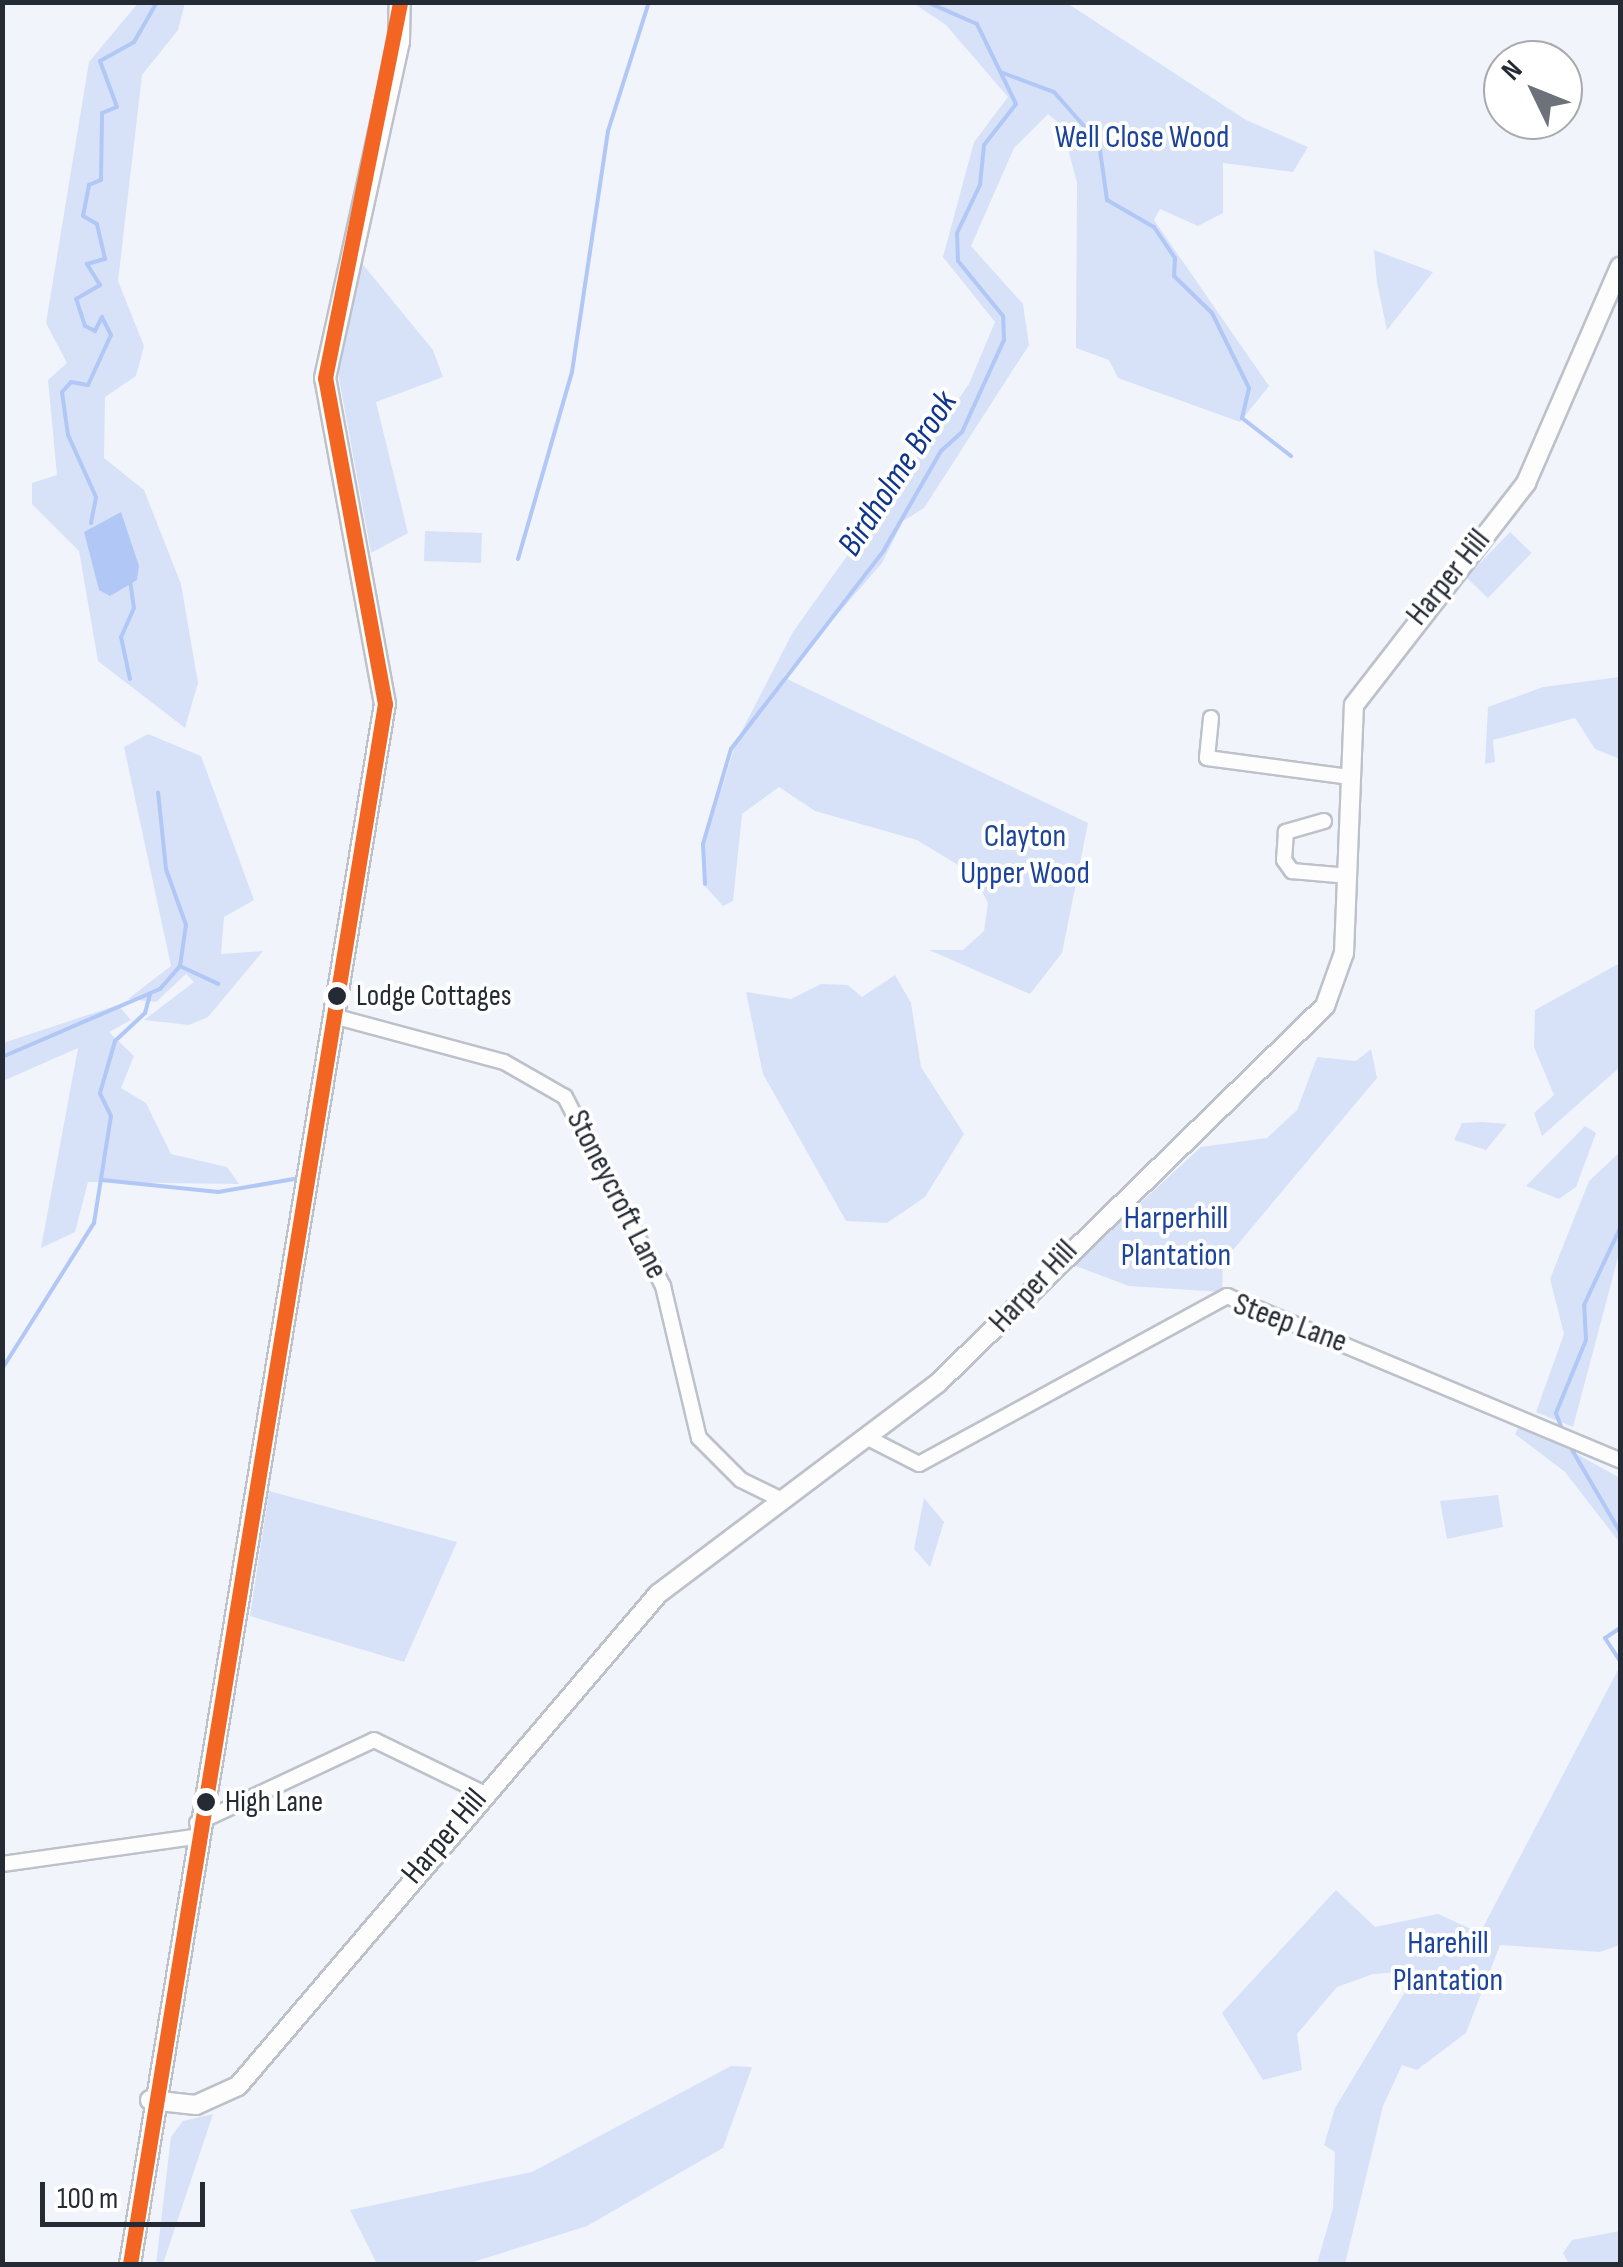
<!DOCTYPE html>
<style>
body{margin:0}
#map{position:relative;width:1623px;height:2267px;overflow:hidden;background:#f1f4fb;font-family:"Sofia Sans Condensed",sans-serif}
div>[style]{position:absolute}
.green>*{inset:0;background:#d7e2f9;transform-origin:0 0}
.water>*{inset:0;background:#b1c7f5}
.stream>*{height:4px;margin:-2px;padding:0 2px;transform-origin:2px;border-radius:2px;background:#b1c7f5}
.roads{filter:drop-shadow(2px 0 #bdc1ca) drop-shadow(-2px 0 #bdc1ca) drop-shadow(0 2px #bdc1ca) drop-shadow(0 -2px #bdc1ca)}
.minor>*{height:14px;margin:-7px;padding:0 7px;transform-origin:7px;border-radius:7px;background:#fdfdfe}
.tertiary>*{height:18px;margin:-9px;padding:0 9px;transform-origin:9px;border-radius:9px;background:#fdfdfe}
.primary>*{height:20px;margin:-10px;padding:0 10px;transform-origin:10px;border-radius:10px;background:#fdfdfe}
.bus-1>*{height:15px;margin:-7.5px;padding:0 7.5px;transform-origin:7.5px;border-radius:7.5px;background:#f26522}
.dots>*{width:28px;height:28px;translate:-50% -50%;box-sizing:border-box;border:5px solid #fff;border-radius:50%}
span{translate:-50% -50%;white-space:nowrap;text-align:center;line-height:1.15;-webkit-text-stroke:8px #fff;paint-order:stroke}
.bus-label{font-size:30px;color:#252b35}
.left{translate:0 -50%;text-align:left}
.park-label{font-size:32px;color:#1d449b}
.street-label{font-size:32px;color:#252b35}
.water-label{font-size:35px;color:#10358c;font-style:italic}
.frame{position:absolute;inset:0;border:5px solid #252b35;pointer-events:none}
.north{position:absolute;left:1483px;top:40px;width:100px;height:100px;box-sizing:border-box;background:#fff;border:2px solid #a8aaae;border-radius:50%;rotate:313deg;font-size:28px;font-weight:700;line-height:40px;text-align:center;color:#252b35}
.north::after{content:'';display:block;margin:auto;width:35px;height:45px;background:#6c717a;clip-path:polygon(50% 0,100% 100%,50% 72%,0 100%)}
.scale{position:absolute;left:40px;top:2182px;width:165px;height:45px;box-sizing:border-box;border:5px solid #252b35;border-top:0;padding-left:12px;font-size:30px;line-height:35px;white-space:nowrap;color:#252b35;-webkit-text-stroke:8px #fff;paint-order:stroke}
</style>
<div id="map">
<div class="green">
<div style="clip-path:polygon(138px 3px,185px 3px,178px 30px,142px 75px,118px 281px,144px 346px,136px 376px,105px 397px,104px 458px,144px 490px,181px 584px,198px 683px,185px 728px,98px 661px,79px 551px,32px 504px,32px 483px,57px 475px,48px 380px,67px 363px,46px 323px,89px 62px)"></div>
<div style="clip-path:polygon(913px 3px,1067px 3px,1246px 120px,1308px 147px,1293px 172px,1223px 163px,1223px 213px,1198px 226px,1160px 209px,1154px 220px,1269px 386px,1240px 422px,1118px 378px,1109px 360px,1076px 348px,1077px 183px,1062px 126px,1048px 114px,1014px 148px,971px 246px,1023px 304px,1029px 345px,924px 508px,903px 521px,882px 563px,783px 677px,1088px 823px,1062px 953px,1030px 994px,929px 950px,963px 950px,984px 931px,988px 903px,973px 874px,917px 840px,815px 811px,779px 787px,742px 814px,733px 901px,723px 906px,704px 885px,703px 850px,736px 742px,793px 632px,969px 384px,995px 322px,943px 257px,974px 142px,1008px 97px,946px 25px)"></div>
<div style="clip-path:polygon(1374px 250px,1433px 272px,1387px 330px,1377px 283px)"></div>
<div style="clip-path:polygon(360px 261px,433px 350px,443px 377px,376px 402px,408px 533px,371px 553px,338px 373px)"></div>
<div style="left:425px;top:531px;width:57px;height:30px;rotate:2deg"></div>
<div style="left:1510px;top:532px;width:30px;height:63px;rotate:44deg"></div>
<div style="clip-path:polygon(1620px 677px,1620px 759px,1595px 749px,1575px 718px,1493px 740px,1495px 762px,1485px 764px,1488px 707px,1543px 687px)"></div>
<div style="clip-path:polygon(148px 734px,201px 756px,254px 900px,224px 917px,221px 954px,263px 951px,208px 1017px,189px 1025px,144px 1020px,194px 982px,186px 974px,156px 1002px,128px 999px,171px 966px,124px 747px)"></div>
<div style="clip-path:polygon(1620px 963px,1620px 1067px,1542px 1136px,1534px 1113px,1554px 1095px,1534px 1047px,1535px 1010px)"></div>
<div style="clip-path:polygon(895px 975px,911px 1003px,921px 1067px,964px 1134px,925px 1197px,887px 1223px,846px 1221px,763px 1074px,746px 992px,791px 999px,821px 984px,848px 985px,862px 997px)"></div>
<div style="clip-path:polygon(118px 1005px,131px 1020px,109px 1032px,134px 1056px,121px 1088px,146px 1103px,171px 1154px,227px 1167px,239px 1184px,88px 1182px,75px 1232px,41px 1248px,78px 1048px,3px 1081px,3px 1043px)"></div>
<div style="clip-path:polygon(1371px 1049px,1377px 1078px,1223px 1262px,1222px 1292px,1129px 1286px,1073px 1265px,1201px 1147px,1267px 1138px,1297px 1110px,1317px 1057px,1356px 1061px)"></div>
<div style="clip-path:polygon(1462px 1123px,1483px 1122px,1507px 1124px,1486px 1150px,1454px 1140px)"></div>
<div style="clip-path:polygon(1585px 1126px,1596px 1133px,1576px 1187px,1559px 1199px,1526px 1186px)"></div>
<div style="clip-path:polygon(1619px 1153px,1620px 1250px,1573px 1427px,1536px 1412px,1564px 1334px,1550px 1279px,1589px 1181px)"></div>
<div style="clip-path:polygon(1521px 1423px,1620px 1478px,1620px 1543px,1565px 1472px,1515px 1434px)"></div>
<div style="clip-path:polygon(269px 1491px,457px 1542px,404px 1662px,250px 1616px)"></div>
<div style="clip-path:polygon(1498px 1495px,1503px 1527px,1447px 1539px,1440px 1501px)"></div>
<div style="clip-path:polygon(924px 1498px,944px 1522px,930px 1567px,914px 1549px)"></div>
<div style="clip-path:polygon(1620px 1666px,1620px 1945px,1600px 1952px,1500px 1945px,1466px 2033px,1417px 2070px,1402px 2065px,1383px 2106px,1345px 2264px,1317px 2264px,1333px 2208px,1335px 2152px,1324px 2145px,1335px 2108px,1411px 1982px,1399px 1972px,1373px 1974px,1337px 1987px,1297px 2034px,1302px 2070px,1263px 2080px,1222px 2013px,1336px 1890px,1375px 1927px,1438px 1914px,1480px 1933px)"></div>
<div style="clip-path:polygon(731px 2066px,752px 2067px,723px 2148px,587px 2226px,467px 2264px,377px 2264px,350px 2210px,532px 2172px)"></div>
<div style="clip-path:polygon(213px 2114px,163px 2264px,156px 2264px,171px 2137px,183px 2121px)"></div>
<div style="clip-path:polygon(1620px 2231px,1620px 2264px,1569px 2264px,1563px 2253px,1572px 2240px)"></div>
</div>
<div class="water">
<div style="clip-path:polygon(121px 512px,139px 566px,137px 580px,110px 596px,99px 590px,84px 532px)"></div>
</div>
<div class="stream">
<div style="left:1003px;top:73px;width:54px;rotate:20.4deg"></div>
<div style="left:1054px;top:92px;width:68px;rotate:48.6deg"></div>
<div style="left:1099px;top:143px;width:58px;rotate:82deg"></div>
<div style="left:1107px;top:200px;width:54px;rotate:29.9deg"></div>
<div style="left:1154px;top:227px;width:37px;rotate:56deg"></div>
<div style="left:1175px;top:258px;width:18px;rotate:93deg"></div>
<div style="left:1174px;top:276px;width:53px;rotate:44.2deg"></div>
<div style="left:1212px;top:313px;width:84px;rotate:63.7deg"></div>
<div style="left:1249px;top:388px;width:31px;rotate:103deg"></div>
<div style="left:1242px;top:418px;width:62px;rotate:37.8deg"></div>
<div style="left:91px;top:523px;width:26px;rotate:-79deg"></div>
<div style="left:96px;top:497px;width:68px;rotate:-114.3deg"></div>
<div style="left:68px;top:435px;width:43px;rotate:-97.9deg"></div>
<div style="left:62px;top:392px;width:13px;rotate:-48deg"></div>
<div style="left:71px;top:382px;width:17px;rotate:10deg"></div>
<div style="left:88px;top:385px;width:55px;rotate:-65.3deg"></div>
<div style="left:111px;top:335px;width:20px;rotate:-117deg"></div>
<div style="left:102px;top:317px;width:16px;rotate:117deg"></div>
<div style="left:95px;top:331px;width:11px;rotate:-153deg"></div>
<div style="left:85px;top:326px;width:28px;rotate:-108deg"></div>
<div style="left:76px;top:299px;width:28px;rotate:-30deg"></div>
<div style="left:100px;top:285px;width:25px;rotate:-122deg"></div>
<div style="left:87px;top:264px;width:19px;rotate:-16deg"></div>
<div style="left:105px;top:259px;width:36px;rotate:-103deg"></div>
<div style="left:97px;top:224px;width:16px;rotate:-150deg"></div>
<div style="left:83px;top:216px;width:32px;rotate:-79deg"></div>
<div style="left:89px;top:185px;width:13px;rotate:-23deg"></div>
<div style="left:101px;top:180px;width:67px;rotate:-89.1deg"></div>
<div style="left:102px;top:113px;width:16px;rotate:-22deg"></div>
<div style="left:117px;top:107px;width:49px;rotate:-110.3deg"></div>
<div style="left:100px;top:61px;width:39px;rotate:-29deg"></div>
<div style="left:134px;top:42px;width:46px;rotate:-60.1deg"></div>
<div style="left:518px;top:559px;width:195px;rotate:-73.9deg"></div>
<div style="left:572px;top:372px;width:244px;rotate:-81.5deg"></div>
<div style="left:608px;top:131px;width:135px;rotate:-72.4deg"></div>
<div style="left:130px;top:580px;width:28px;rotate:82deg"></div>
<div style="left:134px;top:608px;width:32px;rotate:114deg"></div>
<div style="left:121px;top:637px;width:43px;rotate:77.9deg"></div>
<div style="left:705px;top:884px;width:40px;rotate:-92.9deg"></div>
<div style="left:703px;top:844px;width:99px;rotate:-73.6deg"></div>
<div style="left:731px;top:749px;width:251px;rotate:-52.4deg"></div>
<div style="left:884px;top:550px;width:114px;rotate:-60.1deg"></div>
<div style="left:941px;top:451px;width:28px;rotate:-42deg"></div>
<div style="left:962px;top:432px;width:101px;rotate:-65.5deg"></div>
<div style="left:1004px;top:340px;width:24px;rotate:-92deg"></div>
<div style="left:1003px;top:316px;width:71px;rotate:-129.3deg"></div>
<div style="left:958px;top:261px;width:28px;rotate:-92deg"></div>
<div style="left:957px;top:233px;width:53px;rotate:-64.4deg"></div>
<div style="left:980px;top:185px;width:40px;rotate:-84.3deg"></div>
<div style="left:984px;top:145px;width:52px;rotate:-52deg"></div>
<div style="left:1016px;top:104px;width:89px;rotate:-116deg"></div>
<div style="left:977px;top:24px;width:55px;rotate:-156.3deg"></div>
<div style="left:182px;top:967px;width:40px;rotate:25deg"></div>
<div style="left:2px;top:1057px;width:172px;rotate:-23.3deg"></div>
<div style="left:160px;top:989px;width:30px;rotate:-49deg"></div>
<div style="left:180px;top:966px;width:41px;rotate:-81.7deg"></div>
<div style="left:186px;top:925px;width:59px;rotate:-109.7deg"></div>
<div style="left:166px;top:869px;width:77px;rotate:-95.9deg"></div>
<div style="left:102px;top:1180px;width:117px;rotate:5.9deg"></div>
<div style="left:218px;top:1192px;width:77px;rotate:-9.7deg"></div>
<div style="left:2px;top:1369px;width:173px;rotate:-57.8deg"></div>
<div style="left:94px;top:1223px;width:108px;rotate:-81deg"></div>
<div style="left:111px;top:1116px;width:25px;rotate:-116deg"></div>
<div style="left:100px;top:1093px;width:54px;rotate:-73.9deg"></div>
<div style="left:115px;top:1041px;width:41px;rotate:-43deg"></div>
<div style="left:145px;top:1013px;width:20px;rotate:-75deg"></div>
<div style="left:1562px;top:1429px;width:17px;rotate:-111deg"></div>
<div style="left:1556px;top:1413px;width:79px;rotate:-67.7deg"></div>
<div style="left:1586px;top:1340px;width:35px;rotate:-93deg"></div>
<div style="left:1584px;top:1305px;width:85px;rotate:-64.9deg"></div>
<div style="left:1568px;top:1443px;width:103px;rotate:59.7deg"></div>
<div style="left:1620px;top:1628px;width:18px;rotate:146deg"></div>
<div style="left:1605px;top:1638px;width:27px;rotate:57deg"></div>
</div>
<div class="roads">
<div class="minor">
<div style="left:1211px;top:718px;width:40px;rotate:95.7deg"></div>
<div style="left:1207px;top:758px;width:143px;rotate:7.6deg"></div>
<div style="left:1324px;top:821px;width:40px;rotate:164deg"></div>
<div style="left:1286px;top:832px;width:28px;rotate:94deg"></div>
<div style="left:1284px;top:860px;width:14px;rotate:54deg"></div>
<div style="left:1292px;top:871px;width:57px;rotate:5deg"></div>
<div style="left:333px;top:1016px;width:177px;rotate:15.1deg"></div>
<div style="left:504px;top:1062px;width:70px;rotate:29.8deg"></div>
<div style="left:565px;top:1097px;width:213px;rotate:62.6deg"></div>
<div style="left:663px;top:1286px;width:156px;rotate:76.7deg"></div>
<div style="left:699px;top:1438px;width:59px;rotate:45deg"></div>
<div style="left:741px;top:1480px;width:39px;rotate:26deg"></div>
<div style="left:866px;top:1437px;width:59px;rotate:27deg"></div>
<div style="left:919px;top:1464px;width:351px;rotate:-28.6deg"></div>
<div style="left:1227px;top:1296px;width:426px;rotate:22.7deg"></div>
<div style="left:197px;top:1823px;width:195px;rotate:-25.1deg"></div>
<div style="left:374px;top:1740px;width:119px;rotate:25.9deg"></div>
<div style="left:2px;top:1864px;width:194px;rotate:-8deg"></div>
</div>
<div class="tertiary">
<div style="left:150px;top:2100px;width:46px;rotate:6.2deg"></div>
<div style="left:196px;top:2105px;width:46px;rotate:-24.3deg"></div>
<div style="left:238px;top:2086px;width:647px;rotate:-49.51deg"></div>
<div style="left:658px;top:1594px;width:351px;rotate:-37deg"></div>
<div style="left:938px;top:1383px;width:540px;rotate:-44.25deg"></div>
<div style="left:1325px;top:1006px;width:56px;rotate:-70.3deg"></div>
<div style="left:1344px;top:953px;width:248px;rotate:-87.7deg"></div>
<div style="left:1354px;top:705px;width:281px;rotate:-52.2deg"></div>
<div style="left:1526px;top:483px;width:236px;rotate:-66.5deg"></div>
</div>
<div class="primary">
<div style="left:130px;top:2264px;width:1581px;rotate:-80.72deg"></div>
<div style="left:385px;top:704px;width:331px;rotate:-100.4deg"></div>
<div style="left:325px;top:378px;width:345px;rotate:-77.6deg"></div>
<div style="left:399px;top:41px;width:39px;rotate:-89deg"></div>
</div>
</div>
<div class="bus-1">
<div style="left:130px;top:2264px;width:1581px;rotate:-80.72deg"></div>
<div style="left:385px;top:704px;width:331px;rotate:-100.4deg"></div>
<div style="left:325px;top:378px;width:383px;rotate:-78.7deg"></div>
</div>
<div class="dots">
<div style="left:337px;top:996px;background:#252b35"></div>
<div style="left:206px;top:1802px;background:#252b35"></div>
</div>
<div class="bus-label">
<span class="left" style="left:356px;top:996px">Lodge Cottages</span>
<span class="left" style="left:225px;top:1802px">High Lane</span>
</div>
<div class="park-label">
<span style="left:1142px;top:138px">Well Close Wood</span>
<span style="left:1025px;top:856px">Clayton<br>Upper Wood</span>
<span style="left:1176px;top:1238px">Harperhill<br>Plantation</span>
<span style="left:1448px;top:1963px">Harehill<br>Plantation</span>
</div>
<div class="street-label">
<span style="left:1449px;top:578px;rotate:-51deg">Harper Hill</span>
<span style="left:616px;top:1195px;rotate:63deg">Stoneycroft Lane</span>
<span style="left:1034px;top:1287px;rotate:-47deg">Harper Hill</span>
<span style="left:1290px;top:1324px;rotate:20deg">Steep Lane</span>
<span style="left:445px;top:1837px;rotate:-50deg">Harper Hill</span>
</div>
<div class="water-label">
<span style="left:898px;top:474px;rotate:-57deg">Birdholme Brook</span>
</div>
<div class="frame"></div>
<div class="north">N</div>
<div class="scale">100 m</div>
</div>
